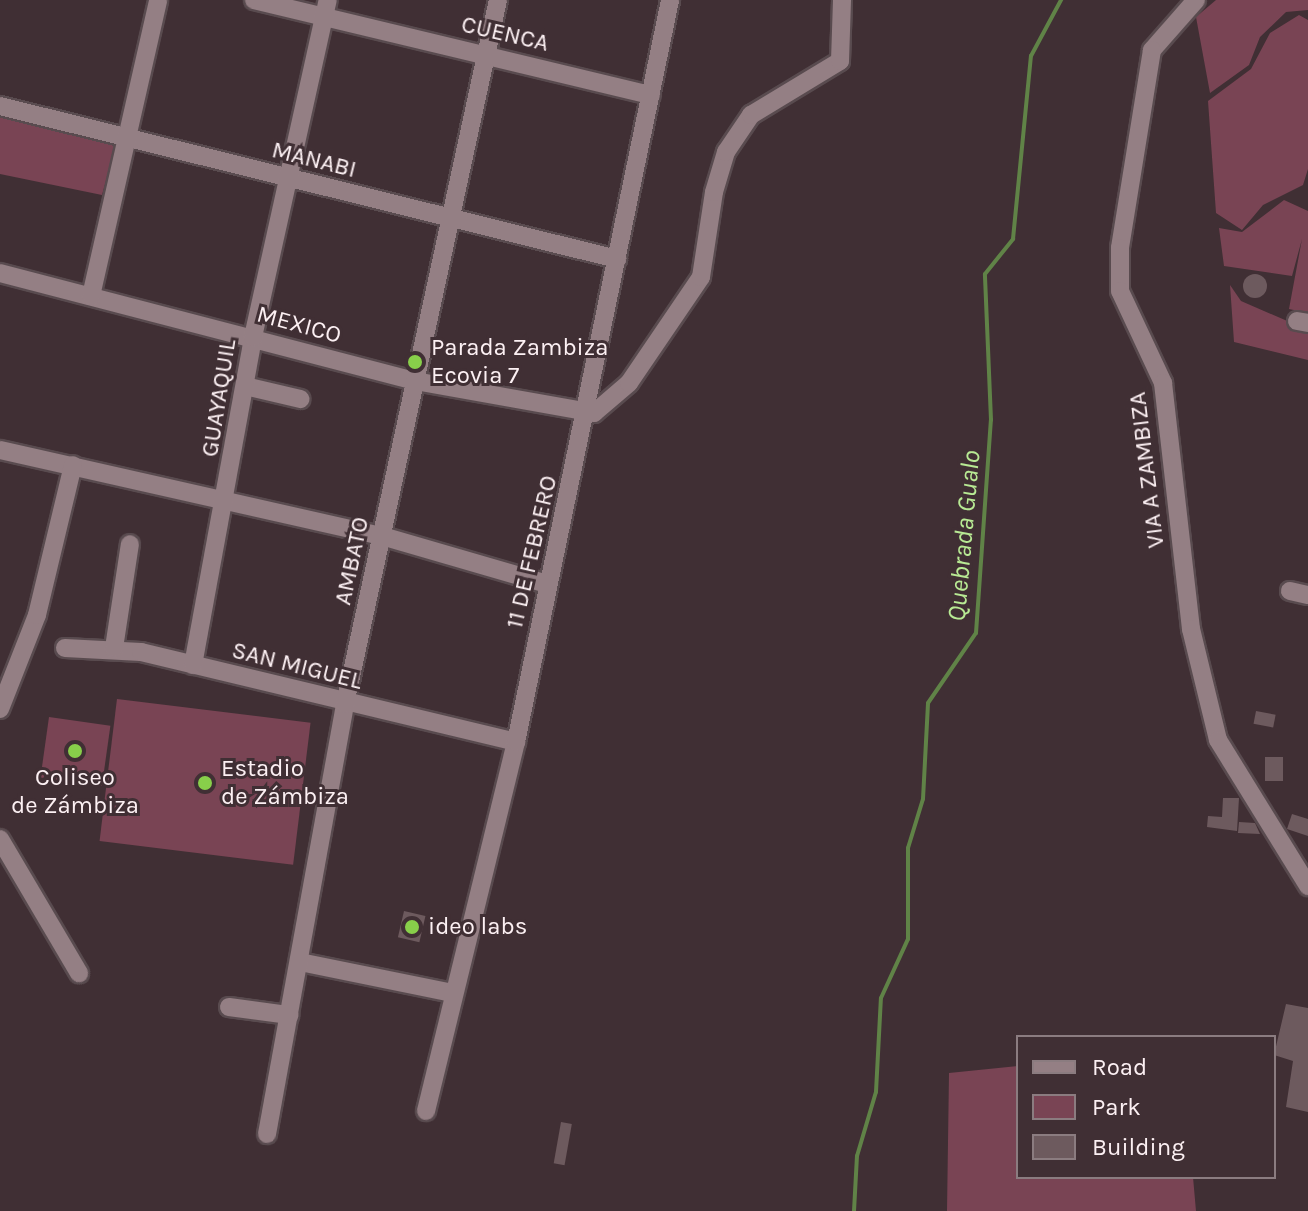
<!DOCTYPE html>
<meta charset="utf-8">
<style>
body{margin:0}
#map{position:relative;width:1308px;height:1211px;overflow:hidden;background:#402f34;font-family:Karla,sans-serif}
div>[style]{position:absolute}
.green>*{inset:0;background:#794454;transform-origin:0 0}
.stream>*{height:4px;margin:-2px;padding:0 2px;transform-origin:2px;border-radius:2px;background:#608347}
.building>*{inset:0;background:#6d5a5e;transform-origin:0 0}
.round{border-radius:50%}
.roads{filter:drop-shadow(2px 0 #594b4f) drop-shadow(-2px 0 #594b4f) drop-shadow(0 2px #594b4f) drop-shadow(0 -2px #594b4f)}
.minor>*{height:18px;margin:-9px;padding:0 9px;transform-origin:9px;border-radius:9px;background:#947f84}
.dots>*{width:22px;height:22px;translate:-50% -50%;box-sizing:border-box;border:4px solid #402f34;border-radius:50%}
span{translate:-50% -50%;white-space:nowrap;text-align:center;line-height:1.15;-webkit-text-stroke:6px #402f34;paint-order:stroke}
.street-label{font-size:24px;color:#fcf0f3}
.poi-label{font-size:24px;color:#fcf0f3}
.left{translate:0 -50%;text-align:left}
.water-label{font-size:26px;color:#b8ea94;font-style:italic}
.legend{position:absolute;left:1016px;top:1035px;width:260px;height:144px;box-sizing:border-box;background:#402f34;border:2px solid #8b7c80;margin:0;padding:10px 14px;list-style:none;font-size:24px;color:#fcf0f3}
.legend li{display:flex;align-items:center;gap:16px;height:40px}
.legend b{width:40px;border:2px solid #8b7c80}
</style>
<div id="map">
<div class="green">
<div style="clip-path:polygon(1216px 0,1308px 0,1308px 10px,1286px 12px,1260px 37px,1249px 65px,1210px 93px,1196px 17px)"></div>
<div style="clip-path:polygon(1299px 15px,1308px 20px,1308px 169px,1303px 185px,1263px 205px,1242px 230px,1216px 213px,1208px 101px,1251px 69px,1270px 33px)"></div>
<div style="clip-path:polygon(0 113px,118px 138px,102px 195px,0 174px)"></div>
<div style="clip-path:polygon(1284px 200px,1308px 211px,1308px 313px,1289px 309px,1302px 239px,1292px 276px,1224px 266px,1219px 228px,1242px 232px)"></div>
<div style="clip-path:polygon(1230px 285px,1241px 301px,1308px 330px,1308px 360px,1234px 342px)"></div>
<div style="left:117px;top:699px;width:195px;height:143px;rotate:7deg"></div>
<div style="left:49px;top:717px;width:62px;height:61px;rotate:8deg"></div>
<div style="clip-path:polygon(1018px 1066px,1018px 1177px,1193px 1177px,1196px 1211px,947px 1211px,949px 1073px)"></div>
</div>
<div class="stream">
<div style="left:854px;top:1211px;width:55px;rotate:-86.9deg"></div>
<div style="left:857px;top:1156px;width:67px;rotate:-73.5deg"></div>
<div style="left:876px;top:1092px;width:94px;rotate:-87deg"></div>
<div style="left:881px;top:998px;width:65px;rotate:-65.4deg"></div>
<div style="left:908px;top:939px;width:91px;rotate:-90deg"></div>
<div style="left:908px;top:848px;width:51px;rotate:-73deg"></div>
<div style="left:923px;top:799px;width:96px;rotate:-87deg"></div>
<div style="left:928px;top:703px;width:85px;rotate:-55.6deg"></div>
<div style="left:976px;top:633px;width:214px;rotate:-86deg"></div>
<div style="left:991px;top:420px;width:146px;rotate:-92.4deg"></div>
<div style="left:985px;top:274px;width:45px;rotate:-51.3deg"></div>
<div style="left:1013px;top:239px;width:184px;rotate:-84.4deg"></div>
<div style="left:1031px;top:56px;width:64px;rotate:-61.8deg"></div>
</div>
<div class="building">
<div class="round" style="left:1243px;top:274px;width:24px;height:24px"></div>
<div style="left:1256px;top:711px;width:20px;height:13px;rotate:11deg"></div>
<div style="left:1283px;top:757px;width:24px;height:18px;rotate:90deg"></div>
<div style="clip-path:polygon(1223px 798px,1239px 798px,1237px 831px,1207px 827px,1208px 816px,1222px 817px)"></div>
<div style="clip-path:polygon(1292px 814px,1308px 819px,1308px 836px,1287px 829px)"></div>
<div style="clip-path:polygon(1239px 822px,1255px 823px,1260px 834px,1238px 833px)"></div>
<div style="left:404px;top:911px;width:22px;height:27px;rotate:13deg"></div>
<div style="clip-path:polygon(1286px 1004px,1308px 1008px,1308px 1112px,1286px 1107px,1293px 1061px,1274px 1055px)"></div>
<div style="left:561px;top:1122px;width:11px;height:42px;rotate:10deg"></div>
</div>
<div class="roads">
<div class="minor">
<div style="left:254px;top:0;width:408px;rotate:13.5deg"></div>
<div style="left:1196px;top:0;width:67px;rotate:131.3deg"></div>
<div style="left:1152px;top:50px;width:201px;rotate:99.2deg"></div>
<div style="left:1120px;top:248px;width:43px;rotate:90deg"></div>
<div style="left:1120px;top:291px;width:102px;rotate:64.9deg"></div>
<div style="left:1163px;top:383px;width:248px;rotate:83.5deg"></div>
<div style="left:1191px;top:629px;width:114px;rotate:76.3deg"></div>
<div style="left:1218px;top:740px;width:172px;rotate:58.3deg"></div>
<div style="left:0;top:106px;width:636px;rotate:13.93deg"></div>
<div style="left:0;top:273px;width:429px;rotate:14.6deg"></div>
<div style="left:415px;top:381px;width:182px;rotate:10.1deg"></div>
<div style="left:594px;top:413px;width:46px;rotate:-40.6deg"></div>
<div style="left:629px;top:383px;width:128px;rotate:-55.8deg"></div>
<div style="left:701px;top:277px;width:86px;rotate:-81.3deg"></div>
<div style="left:714px;top:192px;width:42px;rotate:-73.3deg"></div>
<div style="left:726px;top:152px;width:45px;rotate:-56deg"></div>
<div style="left:751px;top:115px;width:104px;rotate:-31.2deg"></div>
<div style="left:840px;top:61px;width:61px;rotate:-88.1deg"></div>
<div style="left:91px;top:296px;width:303px;rotate:-77.2deg"></div>
<div style="left:1297px;top:321px;width:11px;rotate:10deg"></div>
<div style="left:245px;top:386px;width:57px;rotate:13.3deg"></div>
<div style="left:0;top:450px;width:392px;rotate:12.7deg"></div>
<div style="left:382px;top:536px;width:172px;rotate:16.2deg"></div>
<div style="left:1290px;top:591px;width:18px;rotate:13deg"></div>
<div style="left:65px;top:648px;width:76px;rotate:3deg"></div>
<div style="left:141px;top:652px;width:386px;rotate:13.5deg"></div>
<div style="left:114px;top:648px;width:105px;rotate:-81.3deg"></div>
<div style="left:193px;top:665px;width:333px;rotate:-79.6deg"></div>
<div style="left:253px;top:337px;width:345px;rotate:-77.5deg"></div>
<div style="left:0;top:709px;width:101px;rotate:-68.5deg"></div>
<div style="left:37px;top:615px;width:154px;rotate:-76.5deg"></div>
<div style="left:0;top:839px;width:156px;rotate:59.5deg"></div>
<div style="left:300px;top:962px;width:155px;rotate:11.5deg"></div>
<div style="left:229px;top:1007px;width:61px;rotate:7.6deg"></div>
<div style="left:426px;top:1111px;width:380px;rotate:-76.3deg"></div>
<div style="left:516px;top:742px;width:758px;rotate:-78.27deg"></div>
<div style="left:267px;top:1134px;width:437px;rotate:-79.7deg"></div>
<div style="left:345px;top:704px;width:720px;rotate:-77.74deg"></div>
</div>
</div>
<div class="dots">
<div style="left:415px;top:362px;background:#88cf4a"></div>
<div style="left:75px;top:751px;background:#88cf4a"></div>
<div style="left:205px;top:783px;background:#88cf4a"></div>
<div style="left:412px;top:927px;background:#88cf4a"></div>
</div>
<div class="street-label">
<span style="left:505px;top:34px;rotate:13deg">CUENCA</span>
<span style="left:314px;top:160px;rotate:14deg">MANABI</span>
<span style="left:299px;top:325px;rotate:15deg">MEXICO</span>
<span style="left:219px;top:398px;rotate:-81deg">GUAYAQUIL</span>
<span style="left:1147px;top:470px;rotate:-97deg">VIA A ZAMBIZA</span>
<span style="left:532px;top:552px;rotate:-77deg">11 DE FEBRERO</span>
<span style="left:352px;top:561px;rotate:-78deg">AMBATO</span>
<span style="left:297px;top:666px;rotate:14deg">SAN MIGUEL</span>
</div>
<div class="poi-label">
<span class="left" style="left:431px;top:362px">Parada Zambiza<br>Ecovia 7</span>
<span class="left" style="left:221px;top:783px">Estadio<br>de Zámbiza</span>
<span style="left:75px;top:792px">Coliseo<br>de Zámbiza</span>
<span class="left" style="left:428px;top:927px">ideo labs</span>
</div>
<div class="water-label">
<span style="left:964px;top:536px;rotate:-85deg">Quebrada Gualo</span>
</div>
<ul class="legend">
<li><b style="height:10px;background:#947f84"></b>Road</li>
<li><b style="height:22px;background:#794454"></b>Park</li>
<li><b style="height:22px;background:#6d5a5e"></b>Building</li>
</ul>
</div>
